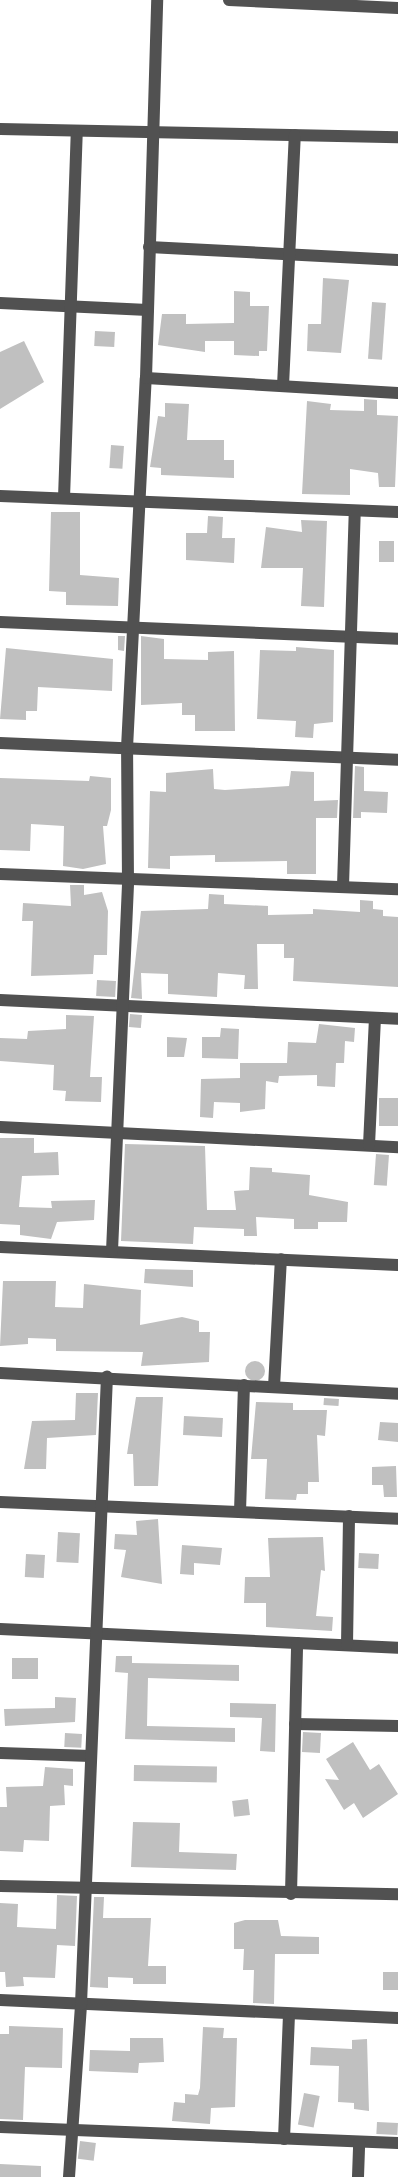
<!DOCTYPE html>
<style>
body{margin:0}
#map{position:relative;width:398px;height:2177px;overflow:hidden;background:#fff;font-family:Manrope,sans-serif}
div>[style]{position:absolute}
.building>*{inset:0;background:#c0c0c0;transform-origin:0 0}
.round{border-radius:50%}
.minor>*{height:12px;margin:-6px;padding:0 6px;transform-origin:6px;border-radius:6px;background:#515151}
span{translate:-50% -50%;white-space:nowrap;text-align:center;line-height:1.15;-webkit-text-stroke:5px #fff;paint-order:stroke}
</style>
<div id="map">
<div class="building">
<div style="clip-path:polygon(323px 278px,349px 280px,341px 353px,307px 351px,308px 324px,321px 324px)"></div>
<div style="clip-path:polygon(234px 291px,250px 292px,250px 306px,269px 306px,267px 351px,259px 351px,259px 356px,234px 355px,234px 341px,205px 341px,205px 352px,158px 345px,162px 314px,186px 314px,186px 324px,234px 323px)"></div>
<div style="left:372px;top:302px;width:14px;height:57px;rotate:4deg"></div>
<div style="left:95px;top:331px;width:20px;height:15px;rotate:3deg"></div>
<div style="clip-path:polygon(24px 341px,44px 382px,0 409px,0 352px)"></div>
<div style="clip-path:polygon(364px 399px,377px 400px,377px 415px,398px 416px,395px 487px,379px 487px,378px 473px,350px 469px,350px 495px,302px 494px,307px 401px,331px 404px,330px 410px,364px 411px)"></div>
<div style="clip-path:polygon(165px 403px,189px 404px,187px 440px,224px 440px,224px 460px,234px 460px,234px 478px,161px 475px,161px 468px,150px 467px,158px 416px,165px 417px)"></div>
<div style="left:111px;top:445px;width:13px;height:23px;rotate:4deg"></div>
<div style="clip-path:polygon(51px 512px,80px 512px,80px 575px,119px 578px,118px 606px,66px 605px,66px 592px,49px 591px)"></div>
<div style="clip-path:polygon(208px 516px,223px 517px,222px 538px,235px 538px,234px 563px,186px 560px,186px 533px,207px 533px)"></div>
<div style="clip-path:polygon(301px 520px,327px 521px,324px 607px,301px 606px,303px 568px,261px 568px,266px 527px,302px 532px)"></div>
<div style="left:379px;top:541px;width:15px;height:21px"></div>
<div style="clip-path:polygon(118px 636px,125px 636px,124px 651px,118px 650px)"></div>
<div style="clip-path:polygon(141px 636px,164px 639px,164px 659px,208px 660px,208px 652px,234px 651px,235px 731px,195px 731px,195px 715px,182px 715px,182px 703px,141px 705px)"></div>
<div style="clip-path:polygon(296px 647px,334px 650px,333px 722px,314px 724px,313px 738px,295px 737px,296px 721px,257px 719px,260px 650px,296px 651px)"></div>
<div style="clip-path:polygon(6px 648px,113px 659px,112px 691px,38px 687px,37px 711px,26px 711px,26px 720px,0 719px)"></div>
<div style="clip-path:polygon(355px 766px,364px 767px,364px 791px,388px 792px,387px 813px,361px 812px,361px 818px,353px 818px)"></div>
<div style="clip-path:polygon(213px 769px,214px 789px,225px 790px,289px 786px,291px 771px,314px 772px,314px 801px,338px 800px,337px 818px,316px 818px,316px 874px,287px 874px,287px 861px,215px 862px,215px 855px,170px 856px,170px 869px,148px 868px,150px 791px,166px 792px,166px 773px)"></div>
<div style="clip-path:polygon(90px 776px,111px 778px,111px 810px,107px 826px,103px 826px,106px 864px,83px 869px,63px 866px,64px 826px,31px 824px,30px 851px,0 850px,0 778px,89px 781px)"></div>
<div style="clip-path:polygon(70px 885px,84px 885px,84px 895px,102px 892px,108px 911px,107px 955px,94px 955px,93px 974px,31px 976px,33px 921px,22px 921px,23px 903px,71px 906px)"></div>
<div style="clip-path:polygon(209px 894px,224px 895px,224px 904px,268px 906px,268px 915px,313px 914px,313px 909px,360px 912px,360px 900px,373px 901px,373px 909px,383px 910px,383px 916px,398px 917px,398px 987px,293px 981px,294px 958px,284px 958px,284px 944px,257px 944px,258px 989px,244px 989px,245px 975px,255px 976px,218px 973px,217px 997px,168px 994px,168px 974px,141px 973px,142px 999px,131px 998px,141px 911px,208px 909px)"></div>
<div style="left:97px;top:980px;width:19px;height:16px;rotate:3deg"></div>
<div style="left:130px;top:1014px;width:12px;height:13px;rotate:5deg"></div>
<div style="clip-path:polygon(66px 1015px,94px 1016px,90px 1077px,102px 1077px,101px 1102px,65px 1101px,66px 1091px,53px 1090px,54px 1065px,0 1061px,0 1038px,27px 1039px,28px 1031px,66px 1029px)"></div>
<div style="clip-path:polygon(319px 1024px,355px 1028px,354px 1042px,345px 1041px,344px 1063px,336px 1063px,335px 1087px,317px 1086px,317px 1075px,279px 1076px,278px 1083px,266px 1081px,265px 1109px,240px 1112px,240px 1103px,214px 1102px,213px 1118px,200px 1117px,201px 1079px,240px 1078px,240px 1063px,287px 1063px,288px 1042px,316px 1043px)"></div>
<div style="clip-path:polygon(221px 1028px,239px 1029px,238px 1059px,202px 1058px,202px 1037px,220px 1037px)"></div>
<div style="clip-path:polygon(167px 1037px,187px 1038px,184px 1057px,167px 1057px)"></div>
<div style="left:398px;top:1098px;width:28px;height:19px;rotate:90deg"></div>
<div style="clip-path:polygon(0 1138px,34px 1138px,34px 1153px,58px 1152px,59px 1175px,22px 1176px,19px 1207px,52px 1208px,51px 1201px,95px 1200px,94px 1220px,57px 1222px,51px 1239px,20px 1235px,20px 1225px,0 1224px)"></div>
<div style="clip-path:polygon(125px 1144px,205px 1146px,207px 1210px,236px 1210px,234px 1191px,249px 1190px,250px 1167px,272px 1168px,272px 1172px,310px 1175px,309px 1195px,348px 1202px,347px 1222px,318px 1222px,318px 1229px,294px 1229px,294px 1219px,256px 1217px,257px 1236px,244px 1236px,244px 1229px,194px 1227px,193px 1244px,121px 1241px)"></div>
<div style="left:376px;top:1154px;width:13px;height:31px;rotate:4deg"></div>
<div style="clip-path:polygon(145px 1269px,193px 1270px,193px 1287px,144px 1283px)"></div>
<div style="clip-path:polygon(3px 1281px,56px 1281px,55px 1307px,83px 1308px,84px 1284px,141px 1290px,140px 1325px,182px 1317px,199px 1321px,199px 1332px,210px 1332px,209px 1362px,141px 1366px,143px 1352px,56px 1351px,56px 1339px,28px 1338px,28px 1344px,0 1346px)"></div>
<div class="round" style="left:245px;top:1361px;width:20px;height:20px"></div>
<div style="clip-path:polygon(76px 1393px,98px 1393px,96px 1435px,47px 1438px,46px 1469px,24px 1469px,32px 1421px,75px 1420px)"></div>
<div style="clip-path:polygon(136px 1397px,163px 1397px,158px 1486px,134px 1486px,133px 1454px,127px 1454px)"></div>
<div style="left:324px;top:1398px;width:15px;height:7px;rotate:4deg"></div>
<div style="clip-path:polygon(256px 1402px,293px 1403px,293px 1410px,327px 1410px,325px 1436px,317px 1435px,319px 1482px,308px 1482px,308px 1494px,297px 1494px,296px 1500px,265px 1499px,267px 1459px,251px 1459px)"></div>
<div style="left:184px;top:1416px;width:39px;height:19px;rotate:3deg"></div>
<div style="clip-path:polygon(380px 1422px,398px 1423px,398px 1442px,378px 1440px)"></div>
<div style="clip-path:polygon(396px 1466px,397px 1497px,384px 1497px,383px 1485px,372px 1485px,372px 1467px)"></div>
<div style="clip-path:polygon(158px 1519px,162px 1584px,121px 1577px,126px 1550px,114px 1549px,115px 1534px,137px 1535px,136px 1521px)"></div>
<div style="left:58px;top:1532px;width:22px;height:30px;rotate:3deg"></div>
<div style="clip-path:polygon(323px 1537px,325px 1571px,321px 1570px,316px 1616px,333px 1617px,332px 1631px,266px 1627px,266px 1603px,244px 1603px,245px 1577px,270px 1577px,268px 1538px)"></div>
<div style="clip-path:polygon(182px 1545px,222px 1548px,220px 1565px,194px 1563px,194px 1575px,180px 1574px)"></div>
<div style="left:359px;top:1553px;width:20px;height:15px;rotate:3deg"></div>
<div style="left:26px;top:1554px;width:19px;height:23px;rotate:3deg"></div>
<div style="clip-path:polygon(116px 1656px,132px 1656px,132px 1663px,239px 1665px,239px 1681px,148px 1678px,147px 1726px,235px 1728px,235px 1742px,125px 1739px,128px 1673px,115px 1672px)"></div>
<div style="left:12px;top:1658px;width:26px;height:21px"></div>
<div style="clip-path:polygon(55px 1697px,76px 1698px,75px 1722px,5px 1726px,4px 1709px,55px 1708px)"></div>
<div style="clip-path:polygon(230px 1703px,276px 1704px,275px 1752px,260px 1751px,262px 1718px,230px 1717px)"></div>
<div style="left:303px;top:1732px;width:18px;height:20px;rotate:3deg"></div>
<div style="left:65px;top:1733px;width:17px;height:14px;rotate:3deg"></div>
<div style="clip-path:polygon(353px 1742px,370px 1770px,379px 1764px,398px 1794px,363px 1818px,354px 1803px,344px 1810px,325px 1779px,339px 1780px,326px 1759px)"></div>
<div style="left:134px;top:1765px;width:83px;height:16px;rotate:1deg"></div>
<div style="clip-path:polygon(45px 1767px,73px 1769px,73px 1786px,64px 1785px,65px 1805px,50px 1806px,49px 1841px,24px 1840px,23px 1852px,0 1851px,0 1807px,7px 1807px,6px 1787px,43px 1786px)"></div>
<div style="left:248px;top:1799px;width:16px;height:16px;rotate:83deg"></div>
<div style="clip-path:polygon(133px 1822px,180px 1823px,179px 1852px,237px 1854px,236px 1870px,131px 1867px)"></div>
<div style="clip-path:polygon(57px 1895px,77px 1896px,75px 1946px,57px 1945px,55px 1978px,23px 1977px,24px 1986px,6px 1987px,5px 1972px,0 1972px,0 1903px,18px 1904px,17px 1927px,56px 1929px)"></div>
<div style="clip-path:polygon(94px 1897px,104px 1897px,103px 1918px,151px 1918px,148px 1966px,166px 1966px,166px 1984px,133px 1984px,133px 1978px,108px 1977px,108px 1988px,90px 1987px)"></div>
<div style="clip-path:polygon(245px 1920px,278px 1920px,281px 1936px,319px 1937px,319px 1954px,275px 1954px,274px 2004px,253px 2003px,254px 1970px,243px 1970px,244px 1949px,234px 1949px,234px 1923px)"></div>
<div style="left:383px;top:1972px;width:15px;height:18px"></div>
<div style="clip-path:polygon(9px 2026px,63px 2028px,62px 2068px,25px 2067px,23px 2120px,0 2119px,0 2034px,9px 2034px)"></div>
<div style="clip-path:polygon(203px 2027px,224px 2028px,223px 2038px,237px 2038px,235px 2107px,211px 2108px,210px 2124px,172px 2121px,174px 2102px,185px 2103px,185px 2094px,198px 2095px,200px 2088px)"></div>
<div style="clip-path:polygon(130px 2038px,163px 2038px,164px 2062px,139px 2063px,138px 2073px,89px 2071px,90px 2050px,130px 2051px)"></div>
<div style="clip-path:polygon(367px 2039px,369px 2111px,354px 2109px,354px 2103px,338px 2102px,339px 2066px,310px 2065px,311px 2047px,352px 2049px,352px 2040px)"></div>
<div style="left:304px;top:2093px;width:16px;height:32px;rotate:11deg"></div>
<div style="left:377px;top:2122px;width:21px;height:12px;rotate:3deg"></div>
<div style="left:80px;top:2141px;width:16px;height:18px;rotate:7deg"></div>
<div style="clip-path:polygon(0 2164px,41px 2166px,41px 2177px,0 2177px)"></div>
</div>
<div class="minor">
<div style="left:229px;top:0;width:169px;rotate:2.7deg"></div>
<div style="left:0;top:129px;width:398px;rotate:1.2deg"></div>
<div style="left:149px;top:247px;width:249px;rotate:3deg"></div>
<div style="left:0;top:303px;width:148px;rotate:2.7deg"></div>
<div style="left:146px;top:378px;width:252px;rotate:3.4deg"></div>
<div style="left:283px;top:386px;width:251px;rotate:-87.3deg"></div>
<div style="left:0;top:496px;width:398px;rotate:2.3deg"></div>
<div style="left:64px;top:498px;width:367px;rotate:-88deg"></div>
<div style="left:0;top:622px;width:398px;rotate:2.4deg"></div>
<div style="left:0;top:743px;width:398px;rotate:2.4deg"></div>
<div style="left:0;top:874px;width:398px;rotate:2.2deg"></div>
<div style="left:343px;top:886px;width:375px;rotate:-88.2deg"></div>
<div style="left:0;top:1000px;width:398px;rotate:2.7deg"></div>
<div style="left:0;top:1127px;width:399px;rotate:2.9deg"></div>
<div style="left:369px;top:1145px;width:127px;rotate:-87.3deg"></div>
<div style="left:0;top:1247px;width:398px;rotate:2.6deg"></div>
<div style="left:112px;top:1251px;width:369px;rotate:-87.5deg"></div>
<div style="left:128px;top:882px;width:134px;rotate:-90.4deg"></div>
<div style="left:127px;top:748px;width:370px;rotate:-87.1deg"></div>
<div style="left:146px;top:378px;width:378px;rotate:-88.3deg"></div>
<div style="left:0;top:1373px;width:399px;rotate:3deg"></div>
<div style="left:274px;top:1387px;width:128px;rotate:-86.9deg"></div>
<div style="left:0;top:1502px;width:398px;rotate:2.4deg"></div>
<div style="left:240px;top:1512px;width:127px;rotate:-88.2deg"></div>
<div style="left:0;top:1629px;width:398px;rotate:2.7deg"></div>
<div style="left:347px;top:1645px;width:129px;rotate:-89.1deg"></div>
<div style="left:295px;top:1724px;width:103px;rotate:1.1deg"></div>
<div style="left:0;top:1753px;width:91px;rotate:1.9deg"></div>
<div style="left:0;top:1886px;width:398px;rotate:1.2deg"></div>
<div style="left:291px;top:1894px;width:251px;rotate:-88.6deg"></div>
<div style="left:0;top:2000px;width:398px;rotate:2.6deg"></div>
<div style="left:0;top:2127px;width:398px;rotate:2.3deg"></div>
<div style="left:284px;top:2139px;width:124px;rotate:-87.7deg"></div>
<div style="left:69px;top:2177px;width:173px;rotate:-86deg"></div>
<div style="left:81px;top:2004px;width:628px;rotate:-87.63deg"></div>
<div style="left:358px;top:2177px;width:35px;rotate:-88deg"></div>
</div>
</div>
